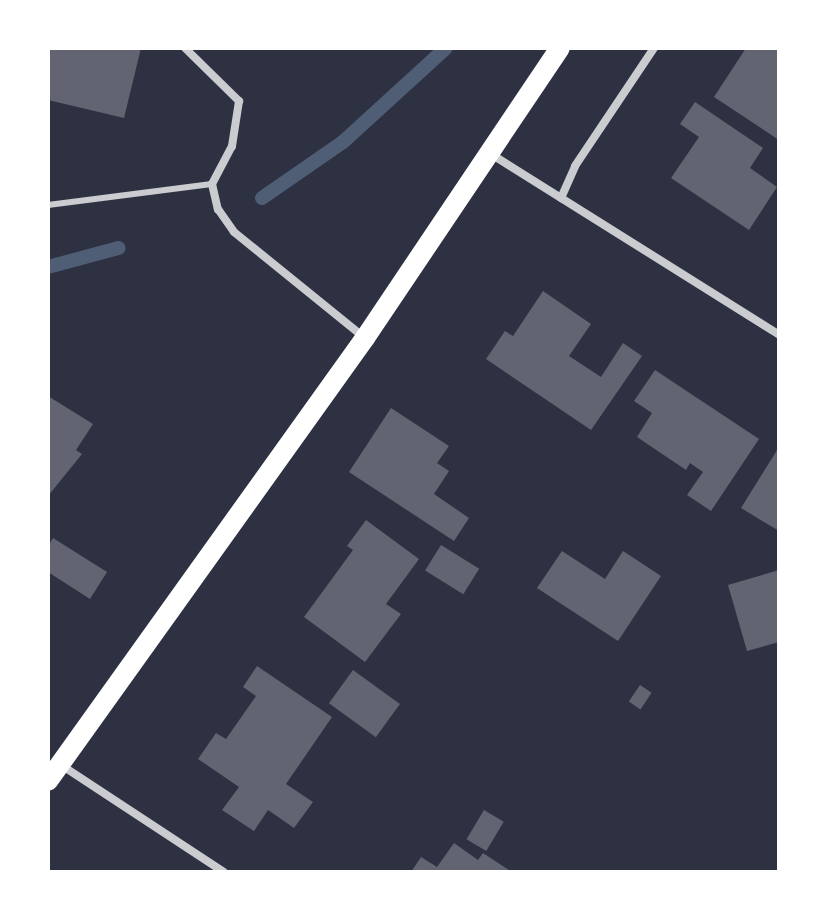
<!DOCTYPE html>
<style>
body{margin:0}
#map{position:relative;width:827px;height:920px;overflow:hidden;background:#2d3142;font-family:Helvetica,sans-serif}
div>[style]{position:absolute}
.stream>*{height:14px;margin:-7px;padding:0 7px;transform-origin:7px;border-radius:7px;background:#4f5d75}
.building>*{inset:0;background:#626471;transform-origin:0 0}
.service>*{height:6px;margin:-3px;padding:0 3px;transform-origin:3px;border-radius:3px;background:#caccd0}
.minor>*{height:8px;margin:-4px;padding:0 4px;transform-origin:4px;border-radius:4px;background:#caccd0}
.primary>*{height:20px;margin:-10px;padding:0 10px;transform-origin:10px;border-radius:10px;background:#fff}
span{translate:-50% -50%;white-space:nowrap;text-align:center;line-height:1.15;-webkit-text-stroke:7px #fff;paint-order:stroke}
.frame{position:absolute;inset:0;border:50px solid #fff;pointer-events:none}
</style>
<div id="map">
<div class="stream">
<div style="left:262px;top:198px;width:98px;rotate:-34.7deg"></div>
<div style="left:343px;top:142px;width:139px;rotate:-42.4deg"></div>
<div style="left:48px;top:267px;width:73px;rotate:-15deg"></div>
</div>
<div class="building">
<div style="clip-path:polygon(48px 48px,141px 48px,124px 118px,48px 100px)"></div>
<div style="clip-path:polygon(746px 48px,779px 48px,779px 140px,714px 97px)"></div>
<div style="clip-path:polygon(695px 102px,763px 148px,750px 168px,777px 187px,749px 230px,671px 178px,699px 137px,680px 124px)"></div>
<div style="clip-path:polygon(543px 291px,591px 324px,569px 356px,601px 377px,623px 343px,642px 356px,591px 430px,486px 359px,505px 331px,513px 336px)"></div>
<div style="clip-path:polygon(655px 370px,759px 439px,711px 511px,687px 495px,703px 472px,690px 463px,686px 470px,637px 437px,652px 413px,634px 401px)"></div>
<div style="clip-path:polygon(48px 396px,93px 424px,76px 450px,82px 454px,48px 496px)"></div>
<div style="clip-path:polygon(391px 408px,449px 446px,437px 463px,449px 471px,434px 494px,469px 518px,454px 541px,349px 472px)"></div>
<div style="clip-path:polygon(779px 447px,779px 531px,741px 508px)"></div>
<div style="clip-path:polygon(366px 520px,419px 559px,386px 604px,401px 614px,365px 662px,304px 617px,353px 550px,347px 546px)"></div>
<div style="clip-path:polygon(53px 538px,107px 572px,90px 599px,48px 572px,48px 546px)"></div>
<div style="left:441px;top:545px;width:45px;height:30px;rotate:32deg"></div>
<div style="clip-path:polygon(562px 551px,605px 579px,623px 551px,661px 576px,618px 641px,537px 588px)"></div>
<div style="clip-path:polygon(779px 570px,779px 642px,747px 651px,728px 585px)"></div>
<div style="clip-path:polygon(257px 666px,332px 717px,286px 784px,313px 802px,294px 828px,268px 810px,254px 831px,222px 810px,239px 787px,198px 759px,216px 733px,226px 739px,256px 696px,243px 687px)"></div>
<div style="left:353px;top:670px;width:58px;height:41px;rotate:36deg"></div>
<div style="left:640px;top:685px;width:14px;height:20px;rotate:34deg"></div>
<div style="left:484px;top:810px;width:23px;height:34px;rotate:31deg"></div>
<div style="clip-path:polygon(454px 843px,478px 860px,483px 853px,512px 872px,411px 872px,421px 857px,437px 867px)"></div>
</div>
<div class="service">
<div style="left:48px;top:205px;width:165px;rotate:-7.3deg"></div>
</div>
<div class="minor">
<div style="left:185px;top:48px;width:76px;rotate:44.5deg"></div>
<div style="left:239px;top:101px;width:46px;rotate:98.8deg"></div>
<div style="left:232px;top:146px;width:43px;rotate:117.8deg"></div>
<div style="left:212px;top:184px;width:26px;rotate:77deg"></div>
<div style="left:218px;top:209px;width:28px;rotate:55deg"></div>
<div style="left:234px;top:232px;width:169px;rotate:39deg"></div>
<div style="left:491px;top:154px;width:340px;rotate:32.1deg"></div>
<div style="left:561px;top:198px;width:35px;rotate:-66deg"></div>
<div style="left:575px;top:166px;width:142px;rotate:-56.2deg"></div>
<div style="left:61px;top:765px;width:195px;rotate:33.3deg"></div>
</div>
<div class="primary">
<div style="left:48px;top:781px;width:545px;rotate:-54.41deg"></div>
<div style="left:365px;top:338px;width:349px;rotate:-56.1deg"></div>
</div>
<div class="frame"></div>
</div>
